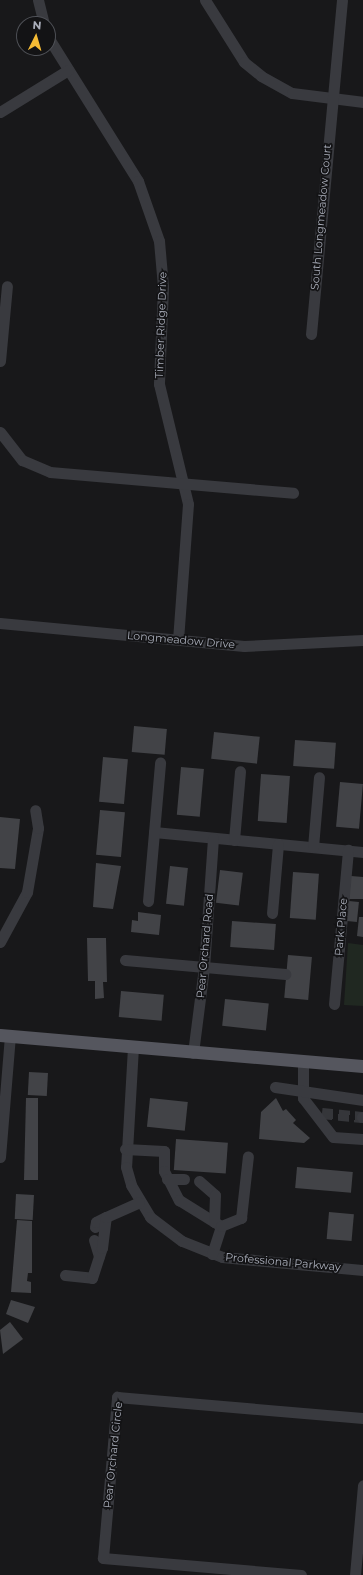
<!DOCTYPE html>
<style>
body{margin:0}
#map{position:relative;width:363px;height:1575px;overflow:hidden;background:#18181a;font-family:Montserrat,sans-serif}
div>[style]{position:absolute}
.green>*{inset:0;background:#202821}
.building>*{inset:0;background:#424347;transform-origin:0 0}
.minor-tunnel>*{height:11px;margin-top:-5.5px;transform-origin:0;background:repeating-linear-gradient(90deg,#35363a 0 11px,transparent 0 16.5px)}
.minor>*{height:11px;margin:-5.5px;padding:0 5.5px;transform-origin:5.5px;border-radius:5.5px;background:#393a3f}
.major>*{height:13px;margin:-6.5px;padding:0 6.5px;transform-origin:6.5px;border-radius:6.5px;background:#55565e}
span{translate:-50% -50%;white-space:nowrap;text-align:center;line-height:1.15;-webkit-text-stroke:3.5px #131315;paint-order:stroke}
.street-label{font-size:11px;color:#aaaeba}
.north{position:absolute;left:16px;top:16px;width:40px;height:40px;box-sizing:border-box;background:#131315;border:1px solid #4f5157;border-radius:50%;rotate:5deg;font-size:11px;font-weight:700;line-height:16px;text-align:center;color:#aaaeba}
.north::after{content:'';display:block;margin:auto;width:14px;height:18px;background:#f5bb35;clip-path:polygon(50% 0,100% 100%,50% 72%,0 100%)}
</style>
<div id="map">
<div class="green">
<div style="clip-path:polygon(348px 943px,363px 945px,363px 1006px,344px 1005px)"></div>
</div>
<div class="building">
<div style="left:134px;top:726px;width:33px;height:26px;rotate:5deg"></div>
<div style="left:214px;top:732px;width:46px;height:27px;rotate:6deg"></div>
<div style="left:295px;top:740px;width:41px;height:26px;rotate:4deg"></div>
<div style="left:103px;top:757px;width:25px;height:45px;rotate:5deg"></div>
<div style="left:181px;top:767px;width:23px;height:48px;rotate:5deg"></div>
<div style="left:261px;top:774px;width:29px;height:47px;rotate:4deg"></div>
<div style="left:340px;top:782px;width:23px;height:45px;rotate:5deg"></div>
<div style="left:100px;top:810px;width:25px;height:45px;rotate:5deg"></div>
<div style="clip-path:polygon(0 817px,20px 819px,15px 869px,0 868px)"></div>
<div style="clip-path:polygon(96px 863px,121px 866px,113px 909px,93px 907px)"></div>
<div style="left:170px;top:866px;width:18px;height:38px;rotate:6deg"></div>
<div style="left:220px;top:870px;width:23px;height:33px;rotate:7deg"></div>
<div style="left:293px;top:872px;width:26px;height:46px;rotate:4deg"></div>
<div style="clip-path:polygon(351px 876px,363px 877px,363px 899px,349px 899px)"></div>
<div style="left:349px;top:901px;width:10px;height:20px;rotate:6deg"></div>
<div style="clip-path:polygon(138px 912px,161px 915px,159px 935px,131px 932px,132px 920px,138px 921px)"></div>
<div style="clip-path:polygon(359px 917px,363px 917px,363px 937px,357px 936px)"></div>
<div style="left:232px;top:921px;width:44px;height:26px;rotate:4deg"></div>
<div style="clip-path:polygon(87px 938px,106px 938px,107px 982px,103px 982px,104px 998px,95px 999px,95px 981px,88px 981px)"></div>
<div style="left:288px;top:955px;width:24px;height:43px;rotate:5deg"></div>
<div style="left:121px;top:991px;width:43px;height:26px;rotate:5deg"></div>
<div style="left:225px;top:999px;width:44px;height:27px;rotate:6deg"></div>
<div style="left:29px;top:1072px;width:19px;height:23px;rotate:3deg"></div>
<div style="clip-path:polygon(26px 1098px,38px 1098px,38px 1180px,24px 1180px)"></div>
<div style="left:150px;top:1098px;width:38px;height:29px;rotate:6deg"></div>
<div style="clip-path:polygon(276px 1098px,283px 1111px,286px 1109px,296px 1120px,293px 1123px,310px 1138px,304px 1143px,259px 1139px,261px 1112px)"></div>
<div style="left:176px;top:1139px;width:52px;height:31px;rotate:4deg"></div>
<div style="left:297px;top:1167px;width:56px;height:21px;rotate:5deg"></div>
<div style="left:16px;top:1194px;width:18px;height:25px;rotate:3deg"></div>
<div style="left:329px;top:1212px;width:25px;height:27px;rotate:5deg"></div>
<div style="clip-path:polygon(17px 1220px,32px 1221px,32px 1273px,28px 1273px,27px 1281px,31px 1282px,31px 1293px,11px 1292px)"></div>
<div style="clip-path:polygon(11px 1300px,35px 1307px,28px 1323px,6px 1314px)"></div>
<div style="clip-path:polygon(10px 1322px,23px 1339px,3px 1354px,0 1330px)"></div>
</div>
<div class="minor-tunnel">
<div style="left:322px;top:1113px;width:40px;rotate:5.7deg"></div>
</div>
<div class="minor">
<div style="left:38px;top:0;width:25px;rotate:76deg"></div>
<div style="left:205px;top:0;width:73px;rotate:57.8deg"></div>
<div style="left:244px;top:62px;width:22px;rotate:39deg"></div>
<div style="left:261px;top:76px;width:35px;rotate:29deg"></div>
<div style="left:292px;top:93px;width:72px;rotate:7.2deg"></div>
<div style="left:48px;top:37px;width:170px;rotate:58deg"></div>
<div style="left:138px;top:181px;width:64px;rotate:70.7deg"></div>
<div style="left:159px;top:241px;width:46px;rotate:85deg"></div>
<div style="left:163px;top:287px;width:97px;rotate:92.4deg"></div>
<div style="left:159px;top:384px;width:123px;rotate:76.4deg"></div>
<div style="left:188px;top:504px;width:136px;rotate:94.2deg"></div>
<div style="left:0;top:112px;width:80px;rotate:-31.7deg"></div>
<div style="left:311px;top:334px;width:335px;rotate:-84.7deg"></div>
<div style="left:0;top:361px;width:75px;rotate:-84.7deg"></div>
<div style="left:0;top:432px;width:36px;rotate:52deg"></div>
<div style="left:22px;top:460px;width:30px;rotate:23deg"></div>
<div style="left:50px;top:472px;width:244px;rotate:4.9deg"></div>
<div style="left:0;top:623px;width:245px;rotate:5.4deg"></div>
<div style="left:244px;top:646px;width:119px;rotate:-2.9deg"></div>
<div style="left:154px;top:832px;width:210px;rotate:5.5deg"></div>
<div style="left:234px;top:840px;width:69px;rotate:-85deg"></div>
<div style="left:313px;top:847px;width:70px;rotate:-85.1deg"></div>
<div style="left:148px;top:901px;width:139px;rotate:-85deg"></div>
<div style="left:272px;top:913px;width:69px;rotate:-85deg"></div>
<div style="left:0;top:942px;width:57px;rotate:-61.6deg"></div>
<div style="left:27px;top:892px;width:65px;rotate:-80.2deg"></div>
<div style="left:38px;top:828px;width:18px;rotate:-99deg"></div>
<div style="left:125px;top:960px;width:161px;rotate:5deg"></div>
<div style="left:334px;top:1004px;width:155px;rotate:-84.8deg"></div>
<div style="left:133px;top:1047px;width:120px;rotate:93.3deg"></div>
<div style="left:126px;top:1167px;width:19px;rotate:74deg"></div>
<div style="left:131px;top:1185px;width:37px;rotate:59deg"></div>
<div style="left:150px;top:1217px;width:40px;rotate:37deg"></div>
<div style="left:182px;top:1241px;width:43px;rotate:21.8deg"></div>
<div style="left:222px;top:1257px;width:142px;rotate:5.3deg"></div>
<div style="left:193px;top:1053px;width:87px;rotate:-82.7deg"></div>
<div style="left:204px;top:967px;width:129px;rotate:-86deg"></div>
<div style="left:303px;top:1062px;width:36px;rotate:90deg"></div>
<div style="left:303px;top:1098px;width:49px;rotate:52.4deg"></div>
<div style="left:333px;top:1137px;width:30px;rotate:4deg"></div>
<div style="left:275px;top:1087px;width:89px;rotate:8.4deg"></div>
<div style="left:362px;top:1117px;width:1px"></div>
<div style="left:125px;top:1149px;width:39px;rotate:3deg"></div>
<div style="left:164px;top:1151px;width:20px;rotate:90deg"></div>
<div style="left:164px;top:1171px;width:33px;rotate:63deg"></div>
<div style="left:179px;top:1200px;width:49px;rotate:31.8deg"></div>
<div style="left:0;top:1157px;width:121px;rotate:-85.3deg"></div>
<div style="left:167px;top:1179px;width:17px"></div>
<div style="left:199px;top:1181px;width:21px;rotate:41deg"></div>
<div style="left:215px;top:1195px;width:27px;rotate:92deg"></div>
<div style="left:95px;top:1227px;width:5px;rotate:-79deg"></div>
<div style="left:96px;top:1222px;width:11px;rotate:-27deg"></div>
<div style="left:94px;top:1240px;width:17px;rotate:73deg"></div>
<div style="left:212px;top:1254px;width:29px;rotate:-72deg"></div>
<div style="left:221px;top:1226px;width:22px;rotate:-22deg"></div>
<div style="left:241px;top:1218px;width:62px;rotate:-83.6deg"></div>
<div style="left:65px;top:1275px;width:27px;rotate:6deg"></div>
<div style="left:92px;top:1278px;width:32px;rotate:-72deg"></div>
<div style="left:102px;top:1248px;width:31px;rotate:-83deg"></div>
<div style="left:106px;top:1217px;width:36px;rotate:-24deg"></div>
<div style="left:301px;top:1575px;width:199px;rotate:-175.1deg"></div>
<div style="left:103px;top:1558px;width:162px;rotate:-85deg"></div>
<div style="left:117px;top:1397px;width:247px;rotate:4.9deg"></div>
<div style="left:355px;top:1575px;width:90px;rotate:-84.9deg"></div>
</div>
<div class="major">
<div style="left:0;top:1035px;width:364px;rotate:4.9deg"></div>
</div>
<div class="street-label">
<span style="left:321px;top:217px;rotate:-85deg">South Longmeadow Court</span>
<span style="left:161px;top:325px;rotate:-88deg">Timber Ridge Drive</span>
<span style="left:181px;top:640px;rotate:5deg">Longmeadow Drive</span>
<span style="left:341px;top:927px;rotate:-85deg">Park Place</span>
<span style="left:205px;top:946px;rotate:-85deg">Pear Orchard Road</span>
<span style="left:283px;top:1262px;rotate:5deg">Professional Parkway</span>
<span style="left:113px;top:1455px;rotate:-84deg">Pear Orchard Circle</span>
</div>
<div class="north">N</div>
</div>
